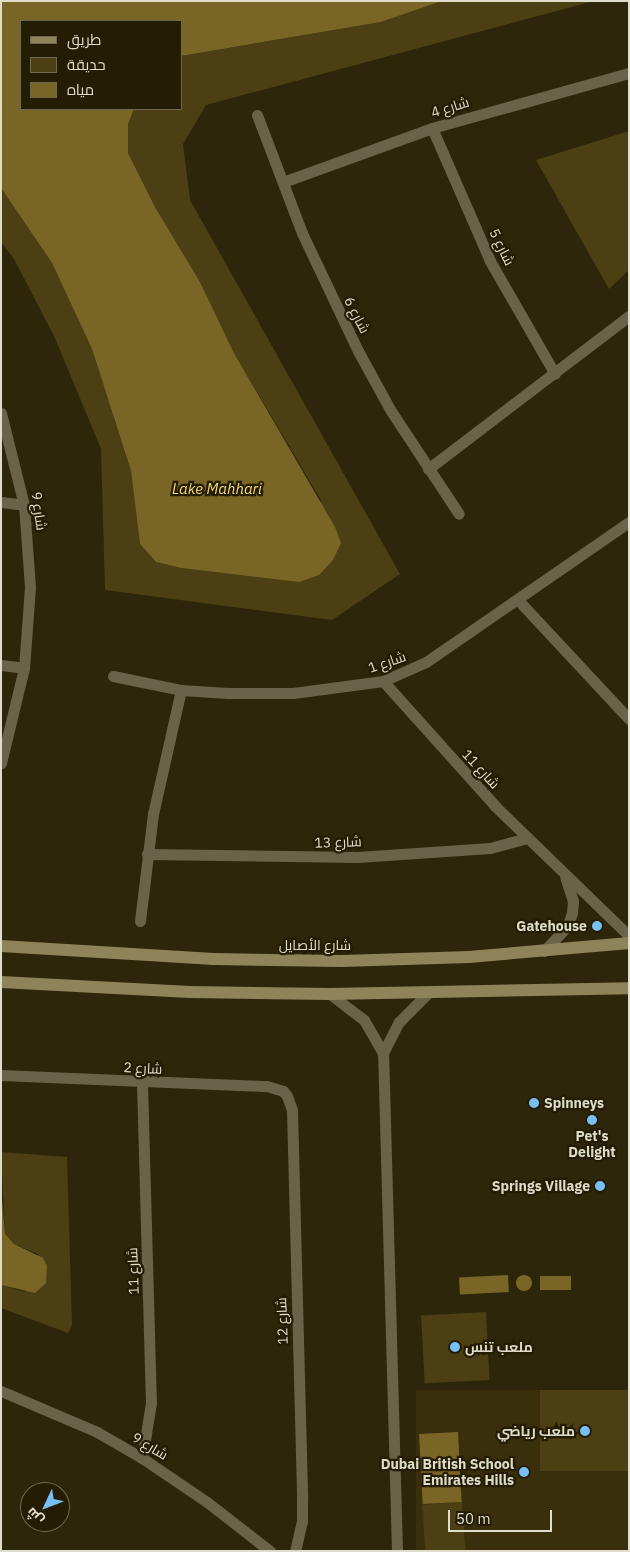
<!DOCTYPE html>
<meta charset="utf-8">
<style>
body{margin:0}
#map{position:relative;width:630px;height:1552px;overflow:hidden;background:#2e260b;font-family:"IBM Plex Sans",Cairo,sans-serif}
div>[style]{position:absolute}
.built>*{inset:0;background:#392f0c;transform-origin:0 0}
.green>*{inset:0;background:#4b3f13;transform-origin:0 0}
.water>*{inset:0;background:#796626;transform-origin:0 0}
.round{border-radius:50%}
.street>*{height:11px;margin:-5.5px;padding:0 5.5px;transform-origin:5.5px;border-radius:5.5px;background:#6a6249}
.secondary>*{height:12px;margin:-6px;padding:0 6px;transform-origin:6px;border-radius:6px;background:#8f835a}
.dots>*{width:14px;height:14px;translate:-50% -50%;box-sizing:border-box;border:2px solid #241d03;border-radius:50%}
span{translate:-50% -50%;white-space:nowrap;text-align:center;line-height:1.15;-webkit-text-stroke:4.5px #241d03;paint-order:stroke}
.street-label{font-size:14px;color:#e0dccc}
.poi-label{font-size:14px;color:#e0dccc;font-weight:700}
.right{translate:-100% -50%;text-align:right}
.left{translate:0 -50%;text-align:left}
.water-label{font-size:15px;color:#f4d97d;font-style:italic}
.frame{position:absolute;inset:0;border:2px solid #e0dccc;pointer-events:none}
.legend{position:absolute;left:20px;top:20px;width:162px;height:90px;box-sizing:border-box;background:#241d03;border:1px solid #6f6953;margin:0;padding:6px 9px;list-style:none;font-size:15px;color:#e0dccc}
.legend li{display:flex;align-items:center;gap:10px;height:25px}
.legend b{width:25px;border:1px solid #6f6953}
.north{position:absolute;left:20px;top:1482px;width:50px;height:50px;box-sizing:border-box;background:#241d03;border:1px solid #6f6953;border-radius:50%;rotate:227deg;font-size:14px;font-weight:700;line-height:20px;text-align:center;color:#e0dccc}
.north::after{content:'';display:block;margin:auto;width:18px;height:22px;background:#78bff7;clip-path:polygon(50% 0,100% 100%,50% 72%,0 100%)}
.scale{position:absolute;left:448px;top:1510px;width:104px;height:22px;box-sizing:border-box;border:2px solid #e0dccc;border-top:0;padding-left:6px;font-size:15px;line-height:18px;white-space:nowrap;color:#e0dccc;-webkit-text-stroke:4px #241d03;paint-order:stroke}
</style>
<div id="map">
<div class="built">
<div style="left:629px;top:1390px;width:161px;height:213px;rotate:90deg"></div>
</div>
<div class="green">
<div style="clip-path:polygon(442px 1px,594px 1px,206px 105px,183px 144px,190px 200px,400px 574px,332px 620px,105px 590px,101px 449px,55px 338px,14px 259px,1px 242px,1px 188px,52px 263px,92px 349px,131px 471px,140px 544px,156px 562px,181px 568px,299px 582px,321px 500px,234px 353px,200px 282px,155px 207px,128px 153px,128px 124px,134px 109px,181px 109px,181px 56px,381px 22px)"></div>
<div style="clip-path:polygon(629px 131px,629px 270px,609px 289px,536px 160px)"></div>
<div style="clip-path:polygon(1px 1152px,67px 1157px,72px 1325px,68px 1333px,1px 1308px,1px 1285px,25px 1292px,38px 1254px,14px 1244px,5px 1234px)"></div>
<div style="left:486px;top:1312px;width:68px;height:65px;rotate:87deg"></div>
<div style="left:629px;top:1390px;width:81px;height:89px;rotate:90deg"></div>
<div style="left:462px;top:1502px;width:49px;height:40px;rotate:86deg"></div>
</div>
<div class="water">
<div style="clip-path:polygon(1px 1px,442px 1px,381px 22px,181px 56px,181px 21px,21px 21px,21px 109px,134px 109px,128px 124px,128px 153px,155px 207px,200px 282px,234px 353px,335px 527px,341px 543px,333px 560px,319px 575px,299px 582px,181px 568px,156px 562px,140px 544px,131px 471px,92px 349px,52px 263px,1px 188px)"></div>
<div style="clip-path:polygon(1px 1188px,5px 1234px,14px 1244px,43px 1258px,47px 1266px,46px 1283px,35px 1293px,1px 1285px)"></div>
<div class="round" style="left:516px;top:1275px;width:16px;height:16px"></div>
<div style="left:508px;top:1275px;width:17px;height:49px;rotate:87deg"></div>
<div style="left:540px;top:1276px;width:31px;height:14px"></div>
<div style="left:458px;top:1432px;width:70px;height:39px;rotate:87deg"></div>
</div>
<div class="street">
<div style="left:257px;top:115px;width:126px;rotate:69.1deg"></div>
<div style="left:302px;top:233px;width:131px;rotate:64.6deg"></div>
<div style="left:358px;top:351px;width:68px;rotate:61.2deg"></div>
<div style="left:391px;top:411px;width:123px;rotate:56.6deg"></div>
<div style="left:432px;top:128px;width:145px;rotate:66.4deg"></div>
<div style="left:490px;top:261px;width:130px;rotate:60.1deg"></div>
<div style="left:283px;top:182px;width:158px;rotate:-19.9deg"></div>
<div style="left:432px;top:128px;width:205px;rotate:-15.6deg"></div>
<div style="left:1px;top:413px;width:95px;rotate:76deg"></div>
<div style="left:24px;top:505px;width:82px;rotate:85.8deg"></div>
<div style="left:30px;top:587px;width:81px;rotate:94.2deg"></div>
<div style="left:24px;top:668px;width:98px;rotate:103.6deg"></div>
<div style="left:428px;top:469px;width:253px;rotate:-37.3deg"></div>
<div style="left:1px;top:502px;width:23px;rotate:7deg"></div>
<div style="left:518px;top:600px;width:163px;rotate:47deg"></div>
<div style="left:1px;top:665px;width:23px;rotate:7deg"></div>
<div style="left:113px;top:676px;width:69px;rotate:11.6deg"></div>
<div style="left:181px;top:690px;width:47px;rotate:3.7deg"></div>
<div style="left:228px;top:693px;width:65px"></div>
<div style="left:293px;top:693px;width:91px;rotate:-7.6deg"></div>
<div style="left:383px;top:681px;width:47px;rotate:-23.8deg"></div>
<div style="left:426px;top:662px;width:247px;rotate:-34.6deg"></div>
<div style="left:383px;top:681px;width:168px;rotate:48.1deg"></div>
<div style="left:495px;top:806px;width:187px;rotate:44.1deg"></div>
<div style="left:147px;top:854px;width:211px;rotate:0.8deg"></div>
<div style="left:358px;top:857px;width:132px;rotate:-3.9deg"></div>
<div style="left:490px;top:848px;width:39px;rotate:-15deg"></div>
<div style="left:140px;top:921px;width:108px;rotate:-83.1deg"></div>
<div style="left:153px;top:814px;width:127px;rotate:-77.3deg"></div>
<div style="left:544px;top:951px;width:35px;rotate:-47deg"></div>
<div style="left:568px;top:925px;width:13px;rotate:-72deg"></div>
<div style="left:572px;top:913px;width:12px;rotate:-85deg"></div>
<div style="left:573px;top:901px;width:25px;rotate:-108deg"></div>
<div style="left:330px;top:994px;width:43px;rotate:37.4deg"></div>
<div style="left:364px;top:1020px;width:38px;rotate:60deg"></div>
<div style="left:1px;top:1075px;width:266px;rotate:2.4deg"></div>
<div style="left:267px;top:1086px;width:17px;rotate:17deg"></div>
<div style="left:283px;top:1091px;width:6px;rotate:51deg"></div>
<div style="left:287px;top:1096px;width:15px;rotate:70deg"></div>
<div style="left:292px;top:1110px;width:389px;rotate:88.5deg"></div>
<div style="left:302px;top:1499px;width:22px;rotate:90deg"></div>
<div style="left:302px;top:1521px;width:31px;rotate:103deg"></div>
<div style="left:142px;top:1083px;width:320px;rotate:88.4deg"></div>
<div style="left:151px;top:1403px;width:56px;rotate:99.3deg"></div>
<div style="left:1px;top:1391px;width:104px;rotate:23.1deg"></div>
<div style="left:97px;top:1432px;width:52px;rotate:30deg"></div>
<div style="left:142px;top:1458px;width:78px;rotate:34.1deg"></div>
<div style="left:207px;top:1502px;width:80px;rotate:37.9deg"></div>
<div style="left:397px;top:1551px;width:498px;rotate:-91.6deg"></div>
<div style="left:383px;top:1053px;width:35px;rotate:-63deg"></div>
<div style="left:399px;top:1022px;width:40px;rotate:-45deg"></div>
</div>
<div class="secondary">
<div style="left:1px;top:946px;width:213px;rotate:3.5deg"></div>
<div style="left:214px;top:959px;width:128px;rotate:0.9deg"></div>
<div style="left:342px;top:961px;width:127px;rotate:-1.8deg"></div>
<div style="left:469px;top:957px;width:161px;rotate:-5deg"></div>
<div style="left:1px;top:982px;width:189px;rotate:3deg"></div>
<div style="left:190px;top:992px;width:140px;rotate:0.8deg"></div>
<div style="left:330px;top:994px;width:299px;rotate:-1.1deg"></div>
</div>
<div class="dots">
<div style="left:597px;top:926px;background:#78bff7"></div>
<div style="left:534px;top:1103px;background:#78bff7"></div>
<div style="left:592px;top:1120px;background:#78bff7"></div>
<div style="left:600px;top:1186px;background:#78bff7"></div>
<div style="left:455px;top:1347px;background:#78bff7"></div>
<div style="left:585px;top:1431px;background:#78bff7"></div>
<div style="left:524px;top:1472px;background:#78bff7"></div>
</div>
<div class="street-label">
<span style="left:450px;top:107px;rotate:-17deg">شارع 4</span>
<span style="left:502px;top:247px;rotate:64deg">شارع 5</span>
<span style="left:357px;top:315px;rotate:63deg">شارع 6</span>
<span style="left:39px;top:511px;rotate:82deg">شارع 9</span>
<span style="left:387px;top:662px;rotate:-19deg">شارع 1</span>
<span style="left:481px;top:769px;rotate:47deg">شارع 11</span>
<span style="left:338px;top:842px;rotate:-2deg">شارع 13</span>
<span style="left:315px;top:945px">شارع الأصايل</span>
<span style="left:143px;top:1068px;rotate:3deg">شارع 2</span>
<span style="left:133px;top:1271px;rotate:-92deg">شارع 11</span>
<span style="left:282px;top:1321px;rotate:-92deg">شارع 12</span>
<span style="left:150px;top:1446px;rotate:31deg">شارع 9</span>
</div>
<div class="poi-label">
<span class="right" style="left:587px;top:926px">Gatehouse</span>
<span class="left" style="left:544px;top:1103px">Spinneys</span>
<span style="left:592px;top:1144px">Pet's<br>Delight</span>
<span class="right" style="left:590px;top:1186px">Springs Village</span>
<span class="left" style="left:465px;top:1347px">ملعب تنس</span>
<span class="right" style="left:575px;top:1431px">ملعب رياضي</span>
<span class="right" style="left:514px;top:1472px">Dubai British School<br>Emirates Hills</span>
</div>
<div class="water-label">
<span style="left:217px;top:489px">Lake Mahhari</span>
</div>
<div class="frame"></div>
<ul class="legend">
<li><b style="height:6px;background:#8f835a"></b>طريق</li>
<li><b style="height:14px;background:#4b3f13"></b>حديقة</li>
<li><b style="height:14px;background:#796626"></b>مياه</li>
</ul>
<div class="north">ش</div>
<div class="scale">50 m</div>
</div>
